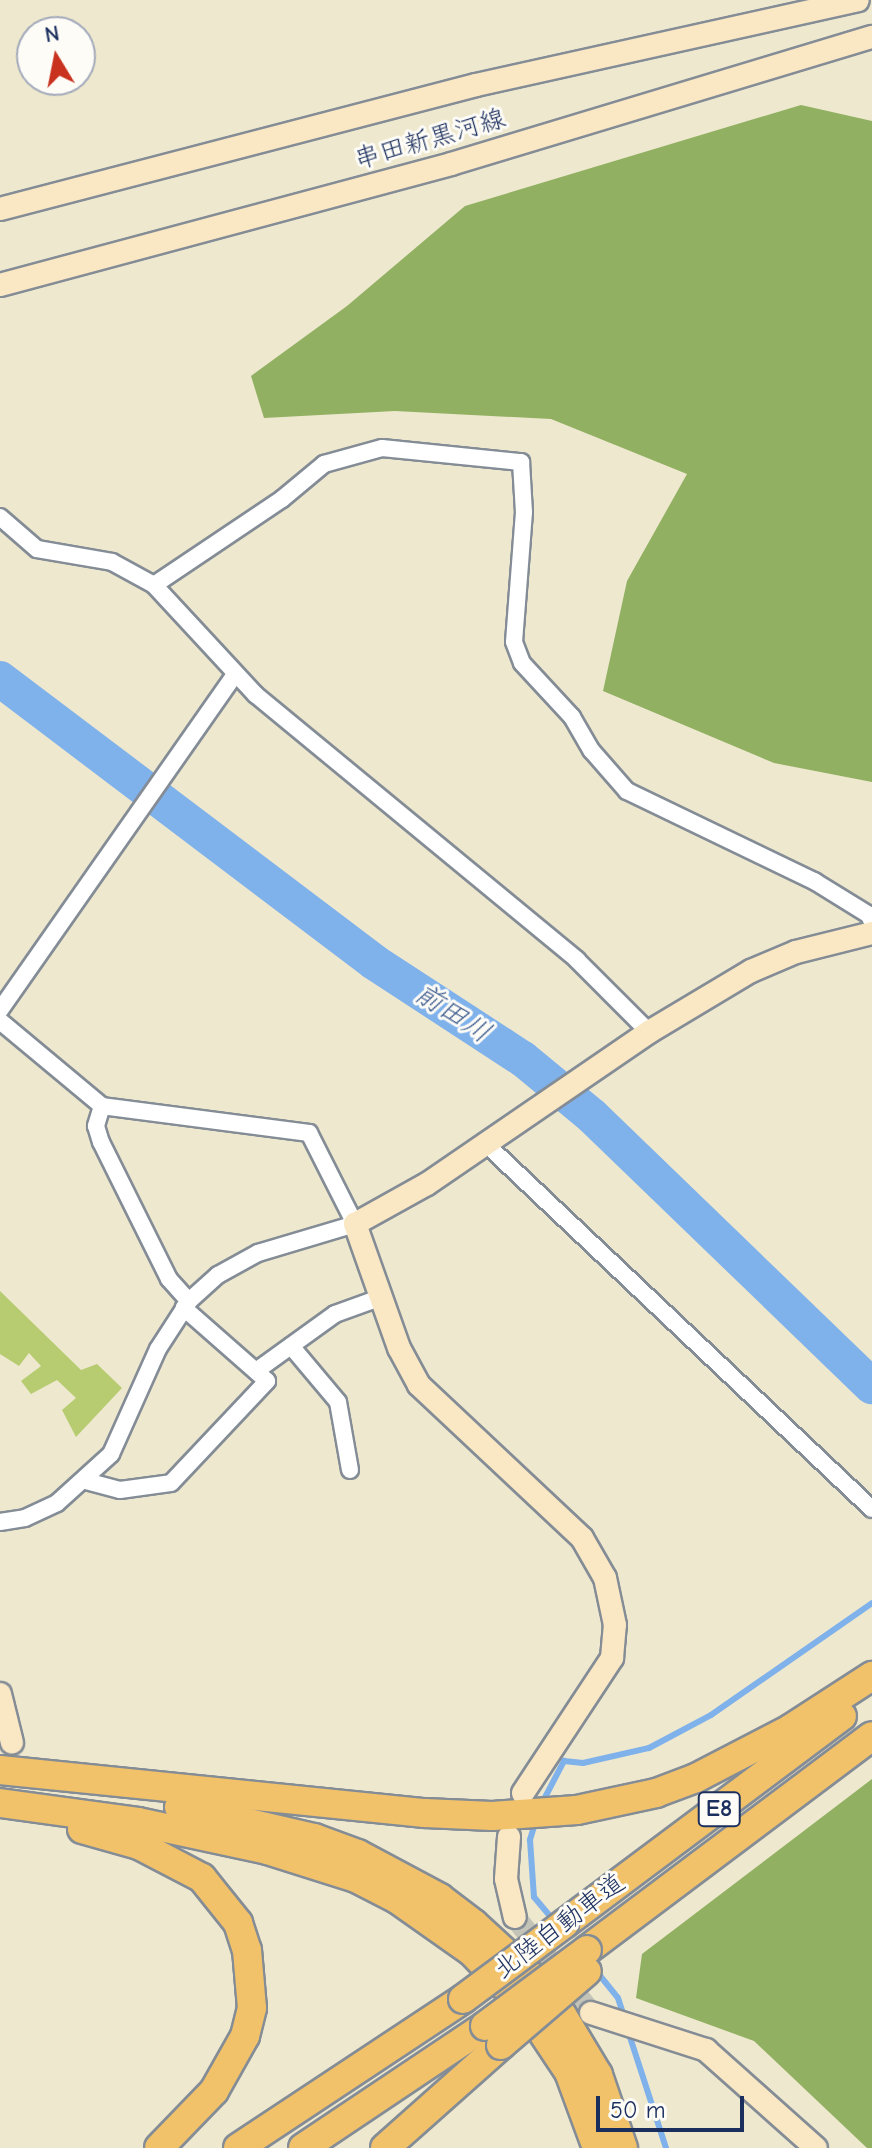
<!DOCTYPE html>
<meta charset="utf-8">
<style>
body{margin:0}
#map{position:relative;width:872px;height:2148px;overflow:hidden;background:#eee8ce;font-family:"Comic Neue","Klee One",sans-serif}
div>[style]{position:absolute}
.green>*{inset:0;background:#b7cc70}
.forest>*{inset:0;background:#91b062}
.stream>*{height:6px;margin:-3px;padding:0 3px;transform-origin:3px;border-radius:3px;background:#7fb1eb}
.river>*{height:36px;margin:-18px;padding:0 18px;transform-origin:18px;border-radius:18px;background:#7fb1eb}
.secondary-tunnel>*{height:22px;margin-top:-11px;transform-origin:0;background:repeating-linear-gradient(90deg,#c4c3b8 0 22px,transparent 0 33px)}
.roads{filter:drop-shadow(2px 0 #848c96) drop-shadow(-2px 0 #848c96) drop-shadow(0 2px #848c96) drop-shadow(0 -2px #848c96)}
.street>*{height:16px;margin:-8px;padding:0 8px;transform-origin:8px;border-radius:8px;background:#fff}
.secondary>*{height:22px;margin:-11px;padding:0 11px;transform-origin:11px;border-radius:11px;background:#fae7c3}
.highway>*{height:28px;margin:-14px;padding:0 14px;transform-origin:14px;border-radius:14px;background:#f2c26a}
.bridges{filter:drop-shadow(2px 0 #848c96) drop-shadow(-2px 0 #848c96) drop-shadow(0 2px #848c96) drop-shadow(0 -2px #848c96)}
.highway-bridge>*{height:28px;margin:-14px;padding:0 14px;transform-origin:14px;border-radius:14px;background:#f2c26a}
span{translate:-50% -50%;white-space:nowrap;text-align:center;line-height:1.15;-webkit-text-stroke:6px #fdfcf7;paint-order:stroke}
.shield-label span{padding:2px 6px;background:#fdfcf7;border:2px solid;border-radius:6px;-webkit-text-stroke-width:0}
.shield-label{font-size:24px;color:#1b2f5e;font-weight:700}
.street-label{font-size:26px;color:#1b2f5e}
.water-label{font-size:28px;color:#3e5c8f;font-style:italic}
.north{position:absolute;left:16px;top:16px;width:80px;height:80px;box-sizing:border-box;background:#fdfcf7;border:2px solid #a3aaba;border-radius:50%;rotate:350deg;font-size:22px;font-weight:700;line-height:32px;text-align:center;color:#1b2f5e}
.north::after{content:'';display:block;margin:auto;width:28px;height:36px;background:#c8321e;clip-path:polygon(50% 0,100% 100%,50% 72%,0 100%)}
.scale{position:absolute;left:596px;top:2096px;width:148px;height:36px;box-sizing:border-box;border:4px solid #1b2f5e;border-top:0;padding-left:10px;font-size:24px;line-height:28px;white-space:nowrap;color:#1b2f5e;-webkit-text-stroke:6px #fdfcf7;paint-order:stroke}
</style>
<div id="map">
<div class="green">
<div style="clip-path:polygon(0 1291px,81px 1370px,97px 1364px,122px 1388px,76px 1437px,62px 1410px,76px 1398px,57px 1380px,31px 1394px,21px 1381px,41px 1366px,29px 1353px,19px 1366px,0 1354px)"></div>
</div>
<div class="forest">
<div style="clip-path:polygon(801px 105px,872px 121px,872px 782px,774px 763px,603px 691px,627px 581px,687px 474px,551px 419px,395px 411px,264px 418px,251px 376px,347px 306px,465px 206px)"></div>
<div style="clip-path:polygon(872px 1779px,872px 2148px,867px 2148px,754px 2041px,636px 1998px,642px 1954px)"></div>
</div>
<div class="stream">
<div style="left:541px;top:1805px;width:50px;rotate:-62.4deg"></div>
<div style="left:564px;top:1761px;width:19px;rotate:6deg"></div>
<div style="left:583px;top:1763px;width:68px;rotate:-12.8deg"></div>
<div style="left:649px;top:1748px;width:70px;rotate:-28deg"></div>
<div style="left:711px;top:1715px;width:196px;rotate:-34.8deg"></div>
<div style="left:536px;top:1820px;width:21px;rotate:107deg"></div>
<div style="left:530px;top:1840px;width:57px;rotate:86deg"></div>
<div style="left:534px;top:1897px;width:31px;rotate:50deg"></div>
<div style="left:597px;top:1972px;width:33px;rotate:51deg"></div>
<div style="left:618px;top:1998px;width:19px;rotate:72deg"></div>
<div style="left:628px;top:2031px;width:123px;rotate:72deg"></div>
</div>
<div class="river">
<div style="left:0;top:679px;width:469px;rotate:37.1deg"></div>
<div style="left:374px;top:962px;width:178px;rotate:33.1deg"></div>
<div style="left:523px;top:1059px;width:89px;rotate:39.6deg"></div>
<div style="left:592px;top:1116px;width:389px;rotate:44deg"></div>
</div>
<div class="secondary-tunnel">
<div style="left:515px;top:1917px;width:122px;rotate:51.6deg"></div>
</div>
<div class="roads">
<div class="street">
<div style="left:0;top:517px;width:49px;rotate:40.9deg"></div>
<div style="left:37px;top:549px;width:76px;rotate:9.8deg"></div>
<div style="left:112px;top:562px;width:48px;rotate:28.7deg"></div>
<div style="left:154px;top:585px;width:150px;rotate:47.2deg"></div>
<div style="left:256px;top:695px;width:416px;rotate:39.5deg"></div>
<div style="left:577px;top:960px;width:102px;rotate:45deg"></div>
<div style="left:154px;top:585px;width:154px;rotate:-33.9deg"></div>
<div style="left:282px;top:499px;width:55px;rotate:-39.8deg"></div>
<div style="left:324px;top:464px;width:60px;rotate:-15.4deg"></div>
<div style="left:382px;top:448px;width:140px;rotate:5.8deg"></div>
<div style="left:521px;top:462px;width:50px;rotate:86.6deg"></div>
<div style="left:524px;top:512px;width:130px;rotate:94.4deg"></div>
<div style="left:514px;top:642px;width:22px;rotate:69deg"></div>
<div style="left:522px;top:663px;width:74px;rotate:47.2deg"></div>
<div style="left:572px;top:717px;width:39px;rotate:60deg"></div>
<div style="left:592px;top:751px;width:53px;rotate:48.8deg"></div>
<div style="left:627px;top:791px;width:208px;rotate:25.7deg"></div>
<div style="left:814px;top:881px;width:65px;rotate:31.7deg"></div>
<div style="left:869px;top:915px;width:8px;rotate:67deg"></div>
<div style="left:0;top:1010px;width:410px;rotate:-55deg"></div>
<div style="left:0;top:1021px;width:133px;rotate:39.8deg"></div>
<div style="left:102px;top:1106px;width:21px;rotate:107deg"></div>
<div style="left:96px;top:1126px;width:17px;rotate:73deg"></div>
<div style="left:101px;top:1142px;width:153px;rotate:63.6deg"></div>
<div style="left:169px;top:1279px;width:30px;rotate:48deg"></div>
<div style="left:486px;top:1144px;width:531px;rotate:43.4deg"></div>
<div style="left:291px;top:1346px;width:73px;rotate:50deg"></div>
<div style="left:338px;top:1402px;width:69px;rotate:80deg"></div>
<div style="left:256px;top:1371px;width:97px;rotate:-35.8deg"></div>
<div style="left:335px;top:1314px;width:50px;rotate:-19.9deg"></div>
<div style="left:86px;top:1481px;width:35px;rotate:15deg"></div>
<div style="left:120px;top:1490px;width:51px;rotate:-7.8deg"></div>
<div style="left:171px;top:1483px;width:140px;rotate:-46.7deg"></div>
<div style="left:267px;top:1381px;width:111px;rotate:-138.7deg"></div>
<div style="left:0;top:1522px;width:25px;rotate:-9deg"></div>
<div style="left:25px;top:1518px;width:35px;rotate:-25deg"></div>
<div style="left:57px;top:1503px;width:73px;rotate:-42.2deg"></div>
<div style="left:111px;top:1454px;width:115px;rotate:-65.9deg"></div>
<div style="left:158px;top:1349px;width:57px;rotate:-57.1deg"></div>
<div style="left:189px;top:1301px;width:39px;rotate:-42deg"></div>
<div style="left:218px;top:1275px;width:46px;rotate:-28.8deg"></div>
<div style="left:258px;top:1253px;width:101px;rotate:-16.6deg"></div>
<div style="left:355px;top:1224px;width:102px;rotate:-116.8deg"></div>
<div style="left:309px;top:1133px;width:209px;rotate:-172.6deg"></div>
</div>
<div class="secondary">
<div style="left:0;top:209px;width:492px;rotate:-14.6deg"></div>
<div style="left:476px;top:85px;width:391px;rotate:-12.5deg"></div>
<div style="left:0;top:285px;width:467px;rotate:-15deg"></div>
<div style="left:451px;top:164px;width:440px;rotate:-16.8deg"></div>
<div style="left:0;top:1694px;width:50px;rotate:76.2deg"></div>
<div style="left:523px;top:1793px;width:162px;rotate:-56.6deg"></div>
<div style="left:612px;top:1658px;width:33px;rotate:-85deg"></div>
<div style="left:615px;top:1625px;width:48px;rotate:-102deg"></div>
<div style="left:605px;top:1578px;width:46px;rotate:-119.9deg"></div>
<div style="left:582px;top:1538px;width:224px;rotate:-136.8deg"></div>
<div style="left:419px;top:1385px;width:42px;rotate:-118.4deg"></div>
<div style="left:399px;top:1348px;width:132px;rotate:-109.5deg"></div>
<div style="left:355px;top:1224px;width:82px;rotate:-29.1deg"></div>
<div style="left:427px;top:1184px;width:269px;rotate:-34.4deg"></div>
<div style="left:649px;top:1032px;width:119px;rotate:-30.9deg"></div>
<div style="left:751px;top:971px;width:49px;rotate:-22.9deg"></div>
<div style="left:796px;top:952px;width:78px;rotate:-14deg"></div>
<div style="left:509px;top:1837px;width:42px;rotate:94.1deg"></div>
<div style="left:506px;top:1879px;width:39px;rotate:77deg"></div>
<div style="left:591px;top:2013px;width:121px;rotate:17.8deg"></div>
<div style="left:706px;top:2050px;width:147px;rotate:41.7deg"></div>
</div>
<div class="highway">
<div style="left:0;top:1770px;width:427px;rotate:5.8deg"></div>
<div style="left:425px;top:1813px;width:67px;rotate:2.6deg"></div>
<div style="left:492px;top:1816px;width:85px;rotate:-4deg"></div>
<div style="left:577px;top:1810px;width:81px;rotate:-12.1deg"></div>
<div style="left:656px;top:1793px;width:43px;rotate:-20.6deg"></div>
<div style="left:696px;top:1778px;width:106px;rotate:-27.5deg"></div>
<div style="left:790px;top:1729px;width:98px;rotate:-32.9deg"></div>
<div style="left:0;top:1803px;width:139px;rotate:7.8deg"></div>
<div style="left:138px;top:1822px;width:132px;rotate:12.2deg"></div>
<div style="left:267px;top:1850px;width:93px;rotate:17.5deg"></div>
<div style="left:356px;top:1878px;width:46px;rotate:27.1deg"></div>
<div style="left:397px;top:1899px;width:92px;rotate:35.2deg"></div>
<div style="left:472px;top:1952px;width:79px;rotate:46deg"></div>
<div style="left:527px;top:2009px;width:76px;rotate:56.3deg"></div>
<div style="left:569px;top:2072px;width:81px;rotate:69.8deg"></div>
<div style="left:179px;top:1807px;width:139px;rotate:12.9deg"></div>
<div style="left:314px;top:1838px;width:47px;rotate:20deg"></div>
<div style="left:358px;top:1854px;width:93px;rotate:28.2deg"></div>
<div style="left:440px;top:1898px;width:43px;rotate:37.4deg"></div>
<div style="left:474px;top:1924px;width:81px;rotate:42.5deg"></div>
<div style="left:534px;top:1979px;width:46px;rotate:52.1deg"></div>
<div style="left:562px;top:2015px;width:70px;rotate:59deg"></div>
<div style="left:598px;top:2075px;width:77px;rotate:71.1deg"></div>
<div style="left:82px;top:1829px;width:59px;rotate:15.7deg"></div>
<div style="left:139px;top:1845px;width:71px;rotate:27.6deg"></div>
<div style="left:202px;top:1878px;width:58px;rotate:51.3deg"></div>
<div style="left:238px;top:1923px;width:28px;rotate:72deg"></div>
<div style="left:247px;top:1950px;width:58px;rotate:85.1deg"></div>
<div style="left:252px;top:2008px;width:29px;rotate:104deg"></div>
<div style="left:245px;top:2036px;width:63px;rotate:119.4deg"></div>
<div style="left:214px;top:2091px;width:79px;rotate:134deg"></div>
<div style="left:564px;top:1924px;width:347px;rotate:-36.8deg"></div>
<div style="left:587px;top:1950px;width:356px;rotate:-36.9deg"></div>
<div style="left:238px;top:2148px;width:270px;rotate:-33.5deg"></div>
<div style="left:303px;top:2148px;width:219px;rotate:-33.8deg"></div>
<div style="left:385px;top:2148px;width:155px;rotate:-41.6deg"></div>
</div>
</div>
<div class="bridges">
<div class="highway-bridge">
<div style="left:463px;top:1999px;width:126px;rotate:-36.6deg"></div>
<div style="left:485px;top:2026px;width:127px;rotate:-36.7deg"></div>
<div style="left:501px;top:2045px;width:113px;rotate:-40.7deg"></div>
</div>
</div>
<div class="shield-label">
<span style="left:719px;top:1809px">E8</span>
</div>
<div class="street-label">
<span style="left:430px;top:140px;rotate:-16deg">串田新黒河線</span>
<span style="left:560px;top:1927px;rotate:-37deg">北陸自動車道</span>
</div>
<div class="water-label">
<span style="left:453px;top:1013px;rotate:33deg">前田川</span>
</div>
<div class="north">N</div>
<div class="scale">50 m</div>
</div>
